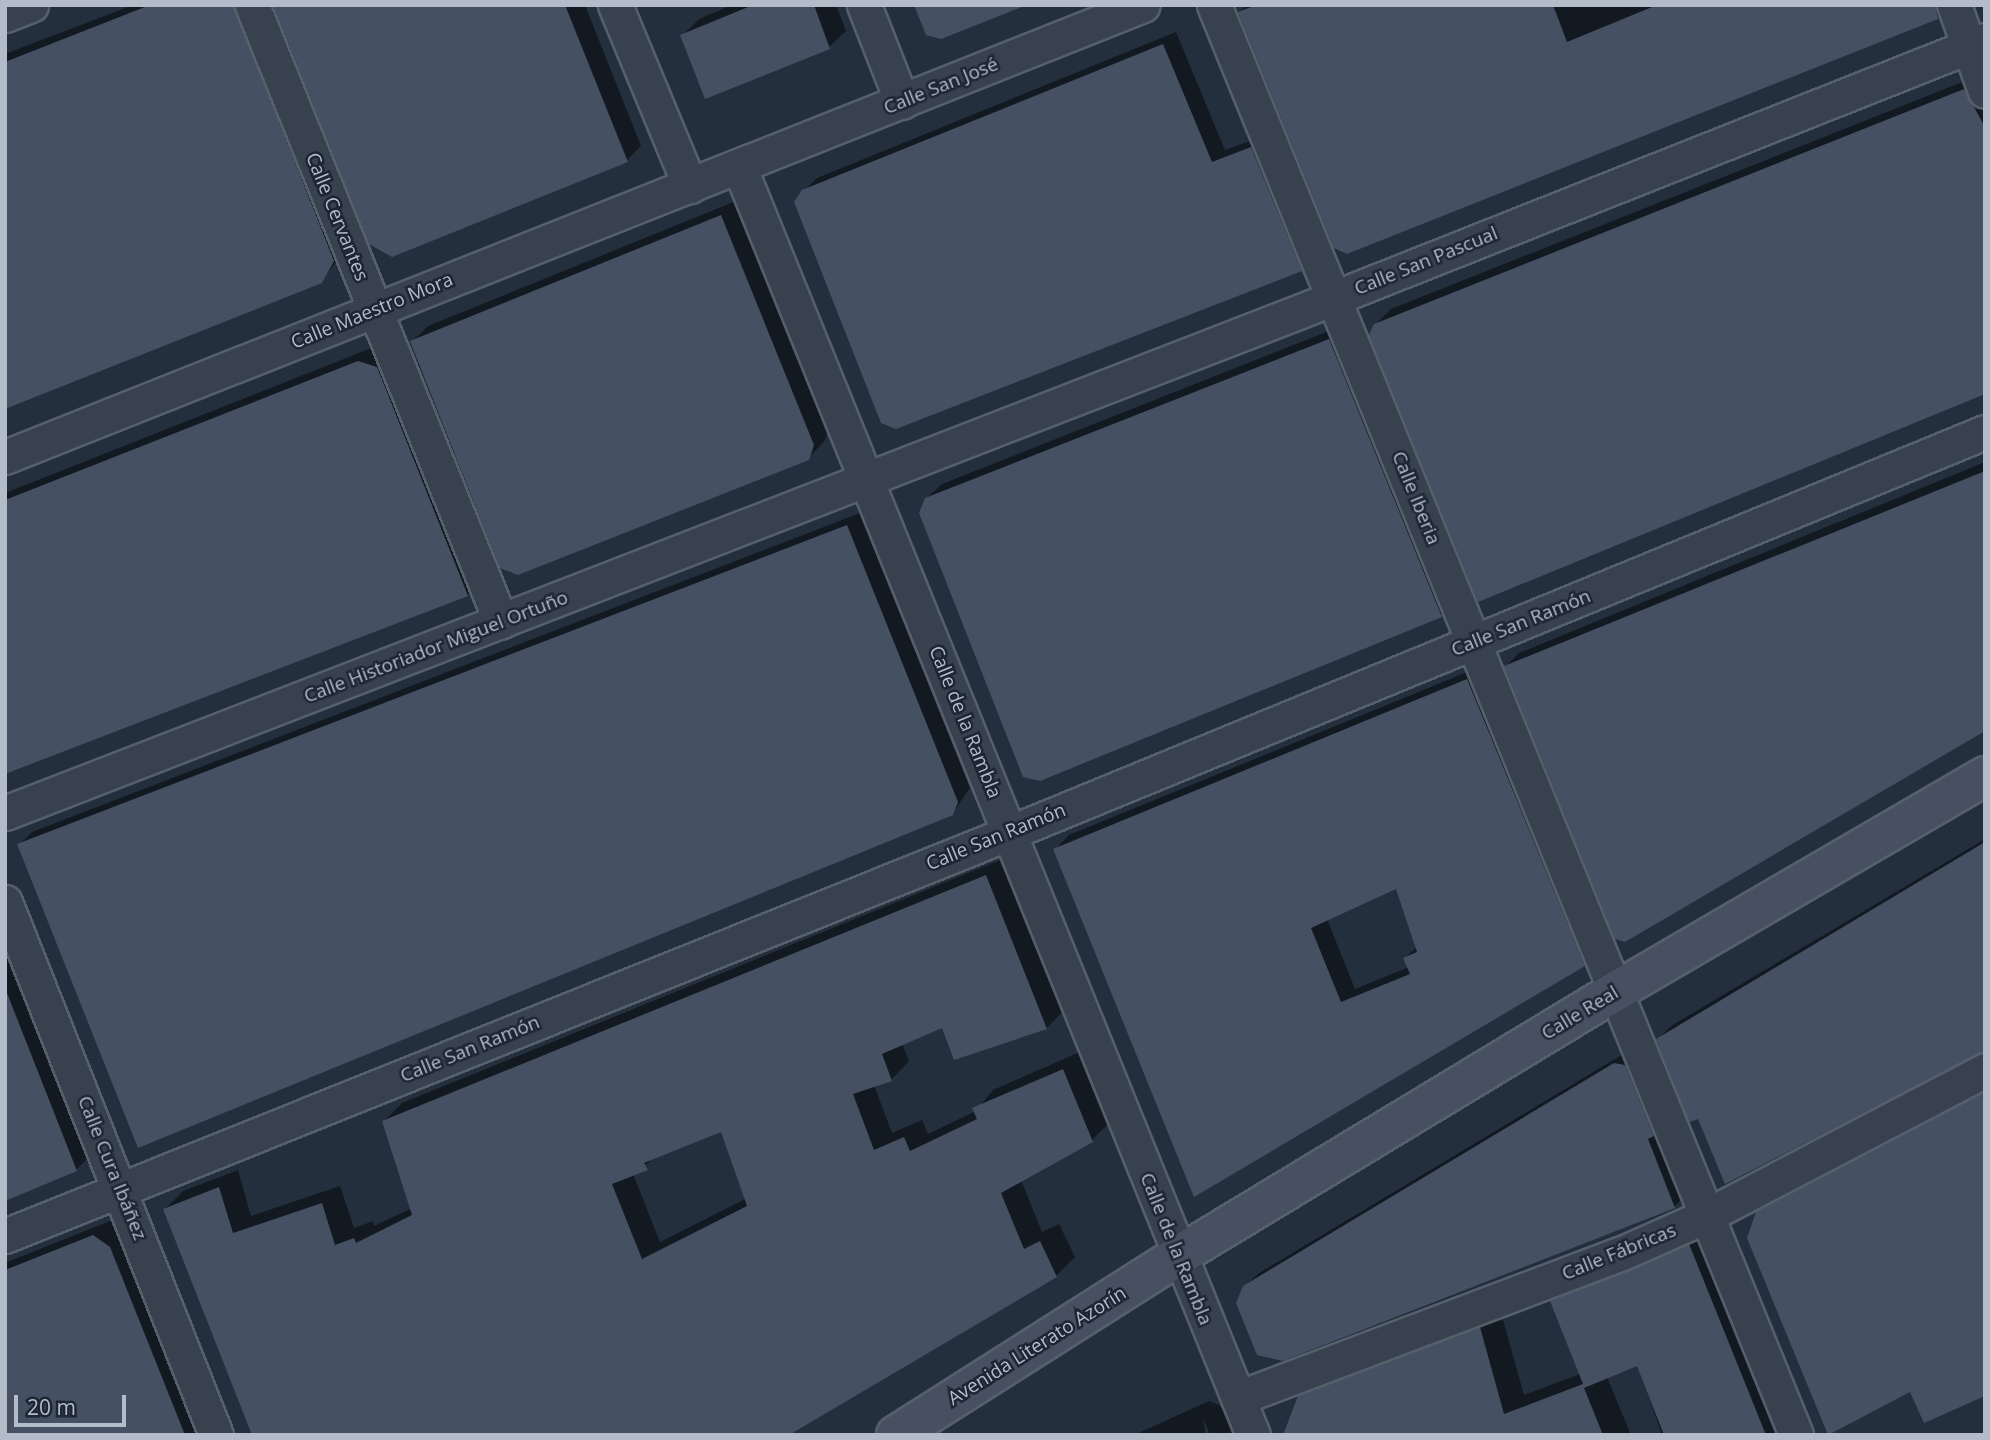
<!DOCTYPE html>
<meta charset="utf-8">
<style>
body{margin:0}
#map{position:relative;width:1990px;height:1440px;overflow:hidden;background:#242f3e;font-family:"Open Sans",sans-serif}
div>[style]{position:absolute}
.shadow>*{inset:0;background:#0007}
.building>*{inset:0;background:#455162}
.roads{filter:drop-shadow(2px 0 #565f6c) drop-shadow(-2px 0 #565f6c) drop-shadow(0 2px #565f6c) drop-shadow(0 -2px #565f6c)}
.minor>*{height:33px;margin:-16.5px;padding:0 16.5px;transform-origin:16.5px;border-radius:16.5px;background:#38414e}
.secondary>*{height:38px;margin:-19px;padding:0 19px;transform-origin:19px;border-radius:19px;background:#465061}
span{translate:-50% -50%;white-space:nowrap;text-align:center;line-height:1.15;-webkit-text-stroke:5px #1d2633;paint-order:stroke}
.street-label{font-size:19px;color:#b4bcc9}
.frame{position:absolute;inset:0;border:7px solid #b4bcc9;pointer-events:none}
.scale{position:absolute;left:14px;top:1395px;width:112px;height:32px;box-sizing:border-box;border:4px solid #b4bcc9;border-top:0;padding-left:9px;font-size:21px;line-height:24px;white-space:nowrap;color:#b4bcc9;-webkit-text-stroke:5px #1d2633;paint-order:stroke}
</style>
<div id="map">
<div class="shadow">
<div style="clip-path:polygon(133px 5px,251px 5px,348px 245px,321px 282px,5px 408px,5px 54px)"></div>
<div style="clip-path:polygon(275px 5px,585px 5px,641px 146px,627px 160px)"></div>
<div style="clip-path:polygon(732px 5px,836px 5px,846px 31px,829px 47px,682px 36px,699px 19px)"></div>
<div style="clip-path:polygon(1247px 5px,1949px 5px,1938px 17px,1347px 252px,1240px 12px)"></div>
<div style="clip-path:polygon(1176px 32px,1225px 150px,1264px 136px,1313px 257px,1301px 270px,804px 191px,817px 178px)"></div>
<div style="clip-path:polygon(1980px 75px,1985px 84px,1985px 394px,1375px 325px,1391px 309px)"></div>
<div style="clip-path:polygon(736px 201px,829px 429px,824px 442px,808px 458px,412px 342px,428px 326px)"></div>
<div style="clip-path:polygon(1344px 325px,1456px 600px,1441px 615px,926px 499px,942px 484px)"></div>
<div style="clip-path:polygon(374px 347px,481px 580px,467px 595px,5px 772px,5px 493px)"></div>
<div style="clip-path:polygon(1985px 462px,1985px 729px,1506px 666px,1519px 653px)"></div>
<div style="clip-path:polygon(860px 513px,970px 788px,952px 814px,19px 845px,32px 832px)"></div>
<div style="clip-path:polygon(evenodd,1482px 666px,1598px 951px,1583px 965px,1195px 1194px,1055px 850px,1069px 835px,1482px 666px,1397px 887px,1417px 947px,1405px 958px,1409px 967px,1355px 989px,1327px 919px,1397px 887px)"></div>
<div style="clip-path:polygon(1985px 839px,1985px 1049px,1699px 1116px,1658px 1039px,1671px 1026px)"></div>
<div style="clip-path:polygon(evenodd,1005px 858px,1065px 1009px,1047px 1028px,955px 1058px,943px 1026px,902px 1043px,909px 1061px,891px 1080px,874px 1085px,892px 1133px,922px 1120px,928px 1134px,976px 1111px,993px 1090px,1082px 1051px,1110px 1122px,1092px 1140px,1021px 1180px,1042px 1232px,1059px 1224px,1075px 1257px,1056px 1276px,783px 1435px,165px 1209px,183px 1191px,238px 1170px,251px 1216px,340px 1186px,354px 1228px,373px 1221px,374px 1226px,412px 1208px,384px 1121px,402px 1103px,1005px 858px,722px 1130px,747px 1198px,660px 1242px,633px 1174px,660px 1154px,722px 1130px)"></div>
<div style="clip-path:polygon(5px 942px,90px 1156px,76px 1170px,5px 1199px)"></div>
<div style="clip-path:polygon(1630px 1050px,1688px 1193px,1674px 1207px,1283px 1359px,1244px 1287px,1259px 1273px)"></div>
<div style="clip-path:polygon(1913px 1121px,1920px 1131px,1911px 1389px,1757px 1213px,1780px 1191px)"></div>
<div style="clip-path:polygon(110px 1221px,125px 1232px,206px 1435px,5px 1435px,5px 1263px)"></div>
<div style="clip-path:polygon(1710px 1225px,1794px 1435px,1662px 1435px,1638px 1364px,1607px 1377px,1631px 1435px,1291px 1435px,1300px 1397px,1320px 1376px,1500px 1309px,1524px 1395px,1580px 1374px,1552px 1302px,1572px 1282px)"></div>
<div style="clip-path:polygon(1209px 1401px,1224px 1407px,1235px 1435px,1210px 1435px,1203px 1418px,1206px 1435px,1134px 1435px)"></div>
</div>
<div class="building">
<div style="clip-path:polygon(150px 5px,233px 5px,334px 261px,322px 283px,5px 409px,5px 62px)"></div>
<div style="clip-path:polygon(273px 5px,565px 5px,628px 162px,392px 257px,369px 244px)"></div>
<div style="clip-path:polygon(753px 5px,814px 5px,830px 49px,705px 99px,680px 35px)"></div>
<div style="clip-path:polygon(914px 5px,1022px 5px,1022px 7px,941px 39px,926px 35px)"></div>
<div style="clip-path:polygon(1256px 5px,1553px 5px,1567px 42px,1657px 5px,1935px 5px,1938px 19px,1347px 254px,1334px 248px,1238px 12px)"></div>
<div style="clip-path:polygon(1163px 44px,1212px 162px,1251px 147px,1302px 271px,896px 429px,881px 423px,794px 202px,802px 190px)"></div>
<div style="clip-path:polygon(1964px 89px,1985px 127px,1985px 394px,1478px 602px,1369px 335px,1374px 324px)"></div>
<div style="clip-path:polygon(721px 215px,814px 445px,809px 460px,518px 575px,500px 568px,410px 341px)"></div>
<div style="clip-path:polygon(1329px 339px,1442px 617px,1040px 781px,1023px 777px,919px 513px,925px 498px)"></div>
<div style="clip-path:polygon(358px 361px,377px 367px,468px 596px,5px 774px,5px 500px)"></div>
<div style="clip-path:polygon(1985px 471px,1985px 731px,1625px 942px,1615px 939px,1504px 666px)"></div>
<div style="clip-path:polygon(847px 525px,958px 802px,953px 815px,138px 1148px,17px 844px)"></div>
<div style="clip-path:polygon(evenodd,1467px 679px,1585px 966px,1194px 1197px,1053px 849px,1467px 679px,1396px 889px,1417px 952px,1403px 958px,1410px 974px,1341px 1002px,1311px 928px,1396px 889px)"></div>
<div style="clip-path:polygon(1985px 842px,1985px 1051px,1725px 1184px,1698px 1119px,1689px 1122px,1656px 1039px)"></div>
<div style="clip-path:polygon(evenodd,986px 875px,1047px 1029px,954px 1060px,942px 1028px,882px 1054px,892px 1081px,853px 1094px,874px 1150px,904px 1137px,910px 1151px,977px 1119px,972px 1108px,1063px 1069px,1093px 1142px,1001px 1193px,1024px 1249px,1040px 1241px,1057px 1277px,789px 1435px,252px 1435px,163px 1209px,219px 1187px,233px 1233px,322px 1203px,335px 1245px,354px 1238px,356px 1243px,412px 1215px,382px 1121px,986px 875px,721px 1132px,747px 1206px,642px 1259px,612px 1184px,648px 1170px,644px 1163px,721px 1132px)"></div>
<div style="clip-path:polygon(7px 993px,77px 1171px,5px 1201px,5px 994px)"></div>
<div style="clip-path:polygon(1614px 1063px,1625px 1065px,1654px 1136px,1648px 1139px,1675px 1208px,1283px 1361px,1257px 1355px,1236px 1303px,1243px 1286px)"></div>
<div style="clip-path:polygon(1985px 1092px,1985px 1396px,1924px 1423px,1910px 1392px,1828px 1435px,1747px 1238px,1756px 1212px)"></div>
<div style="clip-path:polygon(93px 1235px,110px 1247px,185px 1435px,5px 1435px,5px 1270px)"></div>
<div style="clip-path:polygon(1689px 1244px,1766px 1435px,1664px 1435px,1637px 1366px,1584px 1388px,1603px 1435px,1283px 1435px,1298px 1396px,1480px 1327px,1504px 1414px,1583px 1384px,1550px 1301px)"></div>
</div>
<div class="roads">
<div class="minor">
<div style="left:252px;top:5px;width:665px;rotate:68.02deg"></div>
<div style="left:615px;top:5px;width:196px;rotate:67.5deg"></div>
<div style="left:864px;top:5px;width:104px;rotate:68.6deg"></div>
<div style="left:1214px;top:5px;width:1544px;rotate:67.85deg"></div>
<div style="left:1954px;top:5px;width:91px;rotate:70.2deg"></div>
<div style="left:5px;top:15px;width:28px;rotate:-21deg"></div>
<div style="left:739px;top:166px;width:1369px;rotate:67.95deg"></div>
<div style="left:5px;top:457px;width:1224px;rotate:-21.66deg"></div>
<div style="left:5px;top:813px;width:1425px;rotate:-21.18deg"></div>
<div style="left:1334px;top:298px;width:700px;rotate:-21.62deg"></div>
<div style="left:5px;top:902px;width:573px;rotate:68.4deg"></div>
<div style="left:5px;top:1236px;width:1082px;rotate:-21.87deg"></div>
<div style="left:1009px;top:833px;width:1055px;rotate:-22.34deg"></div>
<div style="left:1238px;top:1398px;width:408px;rotate:-20.7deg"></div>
<div style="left:1620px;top:1254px;width:96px;rotate:-23.9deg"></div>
<div style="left:1708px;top:1215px;width:313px;rotate:-27.6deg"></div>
</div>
<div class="secondary">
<div style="left:896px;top:1435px;width:334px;rotate:-32.4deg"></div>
<div style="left:1178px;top:1256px;width:512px;rotate:-31.17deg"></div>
<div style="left:1616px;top:991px;width:427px;rotate:-30.2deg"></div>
</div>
</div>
<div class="street-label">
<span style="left:941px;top:86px;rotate:-22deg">Calle San José</span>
<span style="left:337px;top:217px;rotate:68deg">Calle Cervantes</span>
<span style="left:1426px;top:261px;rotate:-22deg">Calle San Pascual</span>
<span style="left:372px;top:311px;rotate:-22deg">Calle Maestro Mora</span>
<span style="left:1416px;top:498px;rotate:68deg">Calle Iberia</span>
<span style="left:1521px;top:623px;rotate:-22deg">Calle San Ramón</span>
<span style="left:436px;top:647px;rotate:-21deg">Calle Historiador Miguel Ortuño</span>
<span style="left:965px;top:722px;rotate:68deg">Calle de la Rambla</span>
<span style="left:996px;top:837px;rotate:-22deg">Calle San Ramón</span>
<span style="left:1580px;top:1013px;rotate:-31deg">Calle Real</span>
<span style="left:470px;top:1049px;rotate:-22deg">Calle San Ramón</span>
<span style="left:112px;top:1168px;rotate:68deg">Calle Cura Ibáñez</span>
<span style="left:1176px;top:1249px;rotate:68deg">Calle de la Rambla</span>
<span style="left:1619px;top:1252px;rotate:-22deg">Calle Fábricas</span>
<span style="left:1037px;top:1346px;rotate:-32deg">Avenida Literato Azorín</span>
</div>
<div class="frame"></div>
<div class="scale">20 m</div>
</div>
